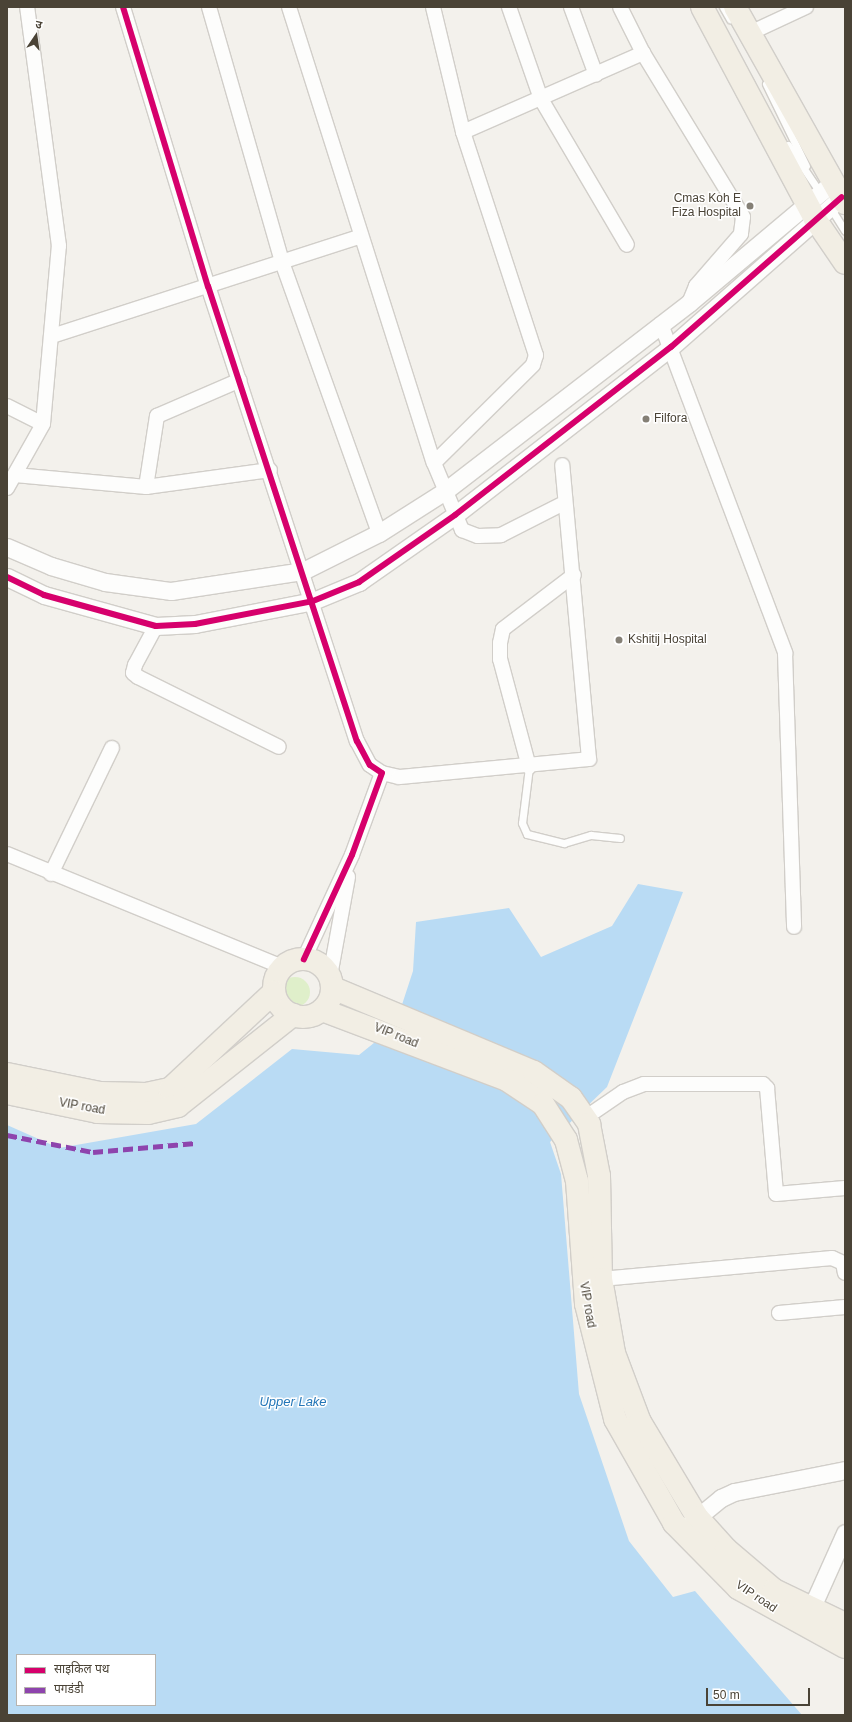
<!DOCTYPE html>
<meta charset="utf-8">
<style>
body{margin:0}
#map{position:relative;width:852px;height:1722px;overflow:hidden;background:#f3f1ec;font-family:Helvetica,"Noto Sans Devanagari",sans-serif}
div>[style]{position:absolute}
.green>*{inset:0;background:#dfefca}
.round{border-radius:50%}
.water>*{inset:0;background:#b9dbf4}
.roads{filter:drop-shadow(1px 0 #d1cec9) drop-shadow(-1px 0 #d1cec9) drop-shadow(0 1px #d1cec9) drop-shadow(0 -1px #d1cec9)}
.service>*{height:7px;margin:-3.5px;padding:0 3.5px;transform-origin:3.5px;border-radius:3.5px;background:#fdfdfc}
.minor>*{height:14px;margin:-7px;padding:0 7px;transform-origin:7px;border-radius:7px;background:#fdfdfc}
.tertiary>*{height:17px;margin:-8.5px;padding:0 8.5px;transform-origin:8.5px;border-radius:8.5px;background:#fdfdfc}
.primary>*{height:22px;margin:-11px;padding:0 11px;transform-origin:11px;border-radius:11px;background:#f2eee4}
.primary>.ring{margin:-11px;padding:0;box-sizing:content-box;background:none;border:22px solid #f2eee4;border-radius:50%}
.quiet>*{height:5px;margin-top:-2.5px;transform-origin:0;background:repeating-linear-gradient(90deg,#8e44ad 0 10px,transparent 0 15px)}
.cycleway>*{height:6px;margin:-3px;padding:0 3px;transform-origin:3px;border-radius:3px;background:#d6006c}
.dots>*{width:11px;height:11px;translate:-50% -50%;box-sizing:border-box;border:2px solid #fff;border-radius:50%}
span{translate:-50% -50%;white-space:nowrap;text-align:center;line-height:1.15;-webkit-text-stroke:3px #fff;paint-order:stroke}
.poi-label{font-size:12px;color:#4a4336}
.right{translate:-100% -50%;text-align:right}
.left{translate:0 -50%;text-align:left}
.street-label{font-size:12px;color:#4a4336}
.water-label{font-size:13px;color:#2376b8;font-style:italic}
.frame{position:absolute;inset:0;border:8px solid #4a4336;pointer-events:none}
.legend{position:absolute;left:16px;top:1654px;width:140px;height:52px;box-sizing:border-box;background:#fff;border:1px solid #b7b4af;margin:0;padding:5px 7px;list-style:none;font-size:12px;color:#4a4336}
.legend li{display:flex;align-items:center;gap:8px;height:20px}
.legend b{width:20px;border:1px solid #b7b4af}
.north{position:absolute;left:16px;top:16px;width:40px;height:40px;-webkit-text-stroke:3px #fff;paint-order:stroke;rotate:13deg;font-size:11px;font-weight:700;line-height:16px;text-align:center;color:#4a4336}
.north::after{content:'';display:block;margin:auto;width:14px;height:18px;background:#4a4336;clip-path:polygon(50% 0,100% 100%,50% 72%,0 100%)}
.scale{position:absolute;left:706px;top:1688px;width:104px;height:18px;box-sizing:border-box;border:2px solid #4a4336;border-top:0;padding-left:5px;font-size:12px;line-height:14px;white-space:nowrap;color:#4a4336;-webkit-text-stroke:3px #fff;paint-order:stroke}
</style>
<div id="map">
<div class="green">
<div class="round" style="left:280px;top:977px;width:30px;height:30px"></div>
</div>
<div class="water">
<div style="clip-path:polygon(evenodd,638px 884px,683px 892px,607px 1087px,550px 1142px,561px 1174px,579px 1394px,629px 1541px,673px 1597px,695px 1591px,802px 1715px,7px 1715px,7px 1125px,59px 1148px,196px 1124px,292px 1049px,359px 1055px,395px 1026px,413px 971px,416px 922px,509px 908px,541px 957px,612px 926px,638px 884px,17px 1655px,155px 1655px,155px 1705px,17px 1705px,17px 1655px)"></div>
</div>
<div class="roads">
<div class="service">
<div style="left:723px;top:7px;width:14px;rotate:60deg"></div>
<div style="left:766px;top:84px;width:91px;rotate:64deg"></div>
<div style="left:788px;top:145px;width:59px;rotate:56deg"></div>
<div style="left:830px;top:207px;width:28px;rotate:58deg"></div>
<div style="left:529px;top:767px;width:56px;rotate:97.1deg"></div>
<div style="left:522px;top:823px;width:12px;rotate:66deg"></div>
<div style="left:527px;top:834px;width:38px;rotate:14deg"></div>
<div style="left:564px;top:843px;width:28px;rotate:-17deg"></div>
<div style="left:591px;top:835px;width:29px;rotate:6deg"></div>
</div>
<div class="minor">
<div style="left:123px;top:7px;width:292px;rotate:73.1deg"></div>
<div style="left:208px;top:286px;width:479px;rotate:71.9deg"></div>
<div style="left:357px;top:741px;width:27px;rotate:62deg"></div>
<div style="left:370px;top:765px;width:14px;rotate:34deg"></div>
<div style="left:382px;top:773px;width:87px;rotate:110.1deg"></div>
<div style="left:352px;top:855px;width:115px;rotate:114.8deg"></div>
<div style="left:209px;top:7px;width:265px;rotate:74deg"></div>
<div style="left:282px;top:262px;width:288px;rotate:70.3deg"></div>
<div style="left:289px;top:7px;width:478px;rotate:72.4deg"></div>
<div style="left:434px;top:463px;width:73px;rotate:67.3deg"></div>
<div style="left:462px;top:530px;width:17px;rotate:21deg"></div>
<div style="left:478px;top:536px;width:23px;rotate:-2deg"></div>
<div style="left:501px;top:535px;width:71px;rotate:-26.9deg"></div>
<div style="left:433px;top:7px;width:129px;rotate:76.5deg"></div>
<div style="left:463px;top:132px;width:235px;rotate:71.9deg"></div>
<div style="left:536px;top:355px;width:10px;rotate:107deg"></div>
<div style="left:533px;top:365px;width:139px;rotate:135.3deg"></div>
<div style="left:509px;top:7px;width:97px;rotate:70.8deg"></div>
<div style="left:541px;top:99px;width:169px;rotate:59.5deg"></div>
<div style="left:571px;top:7px;width:72px;rotate:69.8deg"></div>
<div style="left:620px;top:7px;width:51px;rotate:63.4deg"></div>
<div style="left:643px;top:53px;width:192px;rotate:58.6deg"></div>
<div style="left:743px;top:217px;width:17px;rotate:97deg"></div>
<div style="left:741px;top:234px;width:69px;rotate:130.9deg"></div>
<div style="left:696px;top:286px;width:18px;rotate:112deg"></div>
<div style="left:748px;top:34px;width:64px;rotate:-25deg"></div>
<div style="left:463px;top:132px;width:197px;rotate:-23.7deg"></div>
<div style="left:661px;top:324px;width:352px;rotate:69.3deg"></div>
<div style="left:785px;top:653px;width:274px;rotate:88.1deg"></div>
<div style="left:52px;top:336px;width:323px;rotate:-17.9deg"></div>
<div style="left:7px;top:406px;width:40px;rotate:26.6deg"></div>
<div style="left:15px;top:475px;width:132px;rotate:5.2deg"></div>
<div style="left:146px;top:487px;width:125px;rotate:-7.8deg"></div>
<div style="left:146px;top:487px;width:72px;rotate:-81.2deg"></div>
<div style="left:157px;top:416px;width:90px;rotate:-23.4deg"></div>
<div style="left:7px;top:488px;width:73px;rotate:-60.6deg"></div>
<div style="left:43px;top:424px;width:179px;rotate:-84.9deg"></div>
<div style="left:59px;top:246px;width:241px;rotate:-97.6deg"></div>
<div style="left:156px;top:626px;width:44px;rotate:118.3deg"></div>
<div style="left:135px;top:665px;width:8px;rotate:104deg"></div>
<div style="left:133px;top:673px;width:6px;rotate:39deg"></div>
<div style="left:138px;top:677px;width:157px;rotate:26.4deg"></div>
<div style="left:529px;top:767px;width:112px;rotate:-105deg"></div>
<div style="left:500px;top:659px;width:16px;rotate:-90deg"></div>
<div style="left:500px;top:643px;width:14px;rotate:-78deg"></div>
<div style="left:503px;top:629px;width:89px;rotate:-37.3deg"></div>
<div style="left:382px;top:773px;width:17px;rotate:13deg"></div>
<div style="left:399px;top:777px;width:191px;rotate:-5.4deg"></div>
<div style="left:589px;top:759px;width:295px;rotate:-95.2deg"></div>
<div style="left:7px;top:854px;width:297px;rotate:22.3deg"></div>
<div style="left:51px;top:874px;width:140px;rotate:-64.2deg"></div>
<div style="left:330px;top:976px;width:101px;rotate:-79.7deg"></div>
<div style="left:585px;top:1118px;width:46px;rotate:-34.4deg"></div>
<div style="left:623px;top:1092px;width:22px;rotate:-21deg"></div>
<div style="left:644px;top:1084px;width:119px"></div>
<div style="left:763px;top:1084px;width:6px;rotate:45deg"></div>
<div style="left:767px;top:1088px;width:106px;rotate:85.1deg"></div>
<div style="left:776px;top:1194px;width:69px;rotate:-5deg"></div>
<div style="left:601px;top:1279px;width:232px;rotate:-5.2deg"></div>
<div style="left:832px;top:1258px;width:12px;rotate:24deg"></div>
<div style="left:843px;top:1263px;width:10px;rotate:79deg"></div>
<div style="left:779px;top:1313px;width:66px;rotate:-5.2deg"></div>
</div>
<div class="tertiary">
<div style="left:7px;top:547px;width:48px;rotate:23.4deg"></div>
<div style="left:51px;top:566px;width:56px;rotate:16.5deg"></div>
<div style="left:105px;top:582px;width:67px;rotate:7.8deg"></div>
<div style="left:171px;top:591px;width:134px;rotate:-8.6deg"></div>
<div style="left:303px;top:571px;width:85px;rotate:-26.6deg"></div>
<div style="left:379px;top:533px;width:78px;rotate:-32.5deg"></div>
<div style="left:445px;top:491px;width:308px;rotate:-37.6deg"></div>
<div style="left:689px;top:303px;width:187px;rotate:-40deg"></div>
<div style="left:7px;top:577px;width:41px;rotate:25.9deg"></div>
<div style="left:44px;top:595px;width:116px;rotate:15.5deg"></div>
<div style="left:156px;top:626px;width:39px;rotate:-3deg"></div>
<div style="left:195px;top:624px;width:120px;rotate:-11deg"></div>
<div style="left:313px;top:601px;width:50px;rotate:-22.4deg"></div>
<div style="left:359px;top:582px;width:117px;rotate:-34.9deg"></div>
<div style="left:455px;top:515px;width:274px;rotate:-37.9deg"></div>
<div style="left:671px;top:347px;width:227px;rotate:-41.3deg"></div>
<div style="left:688px;top:1525px;width:43px;rotate:-39.3deg"></div>
<div style="left:721px;top:1498px;width:14px;rotate:-25deg"></div>
<div style="left:734px;top:1492px;width:113px;rotate:-11.2deg"></div>
<div style="left:807px;top:1618px;width:93px;rotate:-65.9deg"></div>
</div>
<div class="primary">
<div style="left:702px;top:7px;width:240px;rotate:61.9deg"></div>
<div style="left:815px;top:219px;width:53px;rotate:55.7deg"></div>
<div style="left:735px;top:7px;width:225px;rotate:60.7deg"></div>
<div class="ring" style="left:274px;top:959px;width:36px;height:36px"></div>
<div style="left:333px;top:988px;width:218px;rotate:22.7deg"></div>
<div style="left:534px;top:1072px;width:45px;rotate:35.1deg"></div>
<div style="left:571px;top:1098px;width:32px;rotate:55deg"></div>
<div style="left:589px;top:1124px;width:53px;rotate:79.1deg"></div>
<div style="left:599px;top:1176px;width:103px;rotate:88.9deg"></div>
<div style="left:601px;top:1279px;width:75px;rotate:80deg"></div>
<div style="left:614px;top:1353px;width:74px;rotate:69.4deg"></div>
<div style="left:640px;top:1422px;width:111px;rotate:59deg"></div>
<div style="left:697px;top:1517px;width:43px;rotate:47.8deg"></div>
<div style="left:726px;top:1549px;width:63px;rotate:40.5deg"></div>
<div style="left:774px;top:1590px;width:79px;rotate:25.6deg"></div>
<div style="left:322px;top:1010px;width:198px;rotate:20.7deg"></div>
<div style="left:507px;top:1080px;width:43px;rotate:33.7deg"></div>
<div style="left:543px;top:1104px;width:43px;rotate:57.4deg"></div>
<div style="left:566px;top:1140px;width:42px;rotate:75deg"></div>
<div style="left:577px;top:1181px;width:123px;rotate:85.8deg"></div>
<div style="left:586px;top:1304px;width:119px;rotate:75.8deg"></div>
<div style="left:615px;top:1419px;width:120px;rotate:60.4deg"></div>
<div style="left:674px;top:1523px;width:91px;rotate:45.4deg"></div>
<div style="left:738px;top:1588px;width:122px;rotate:28.9deg"></div>
<div style="left:7px;top:1074px;width:95px;rotate:11.5deg"></div>
<div style="left:100px;top:1093px;width:46px;rotate:1.2deg"></div>
<div style="left:146px;top:1094px;width:25px;rotate:-12deg"></div>
<div style="left:170px;top:1089px;width:142px;rotate:-43deg"></div>
<div style="left:7px;top:1093px;width:93px;rotate:11.8deg"></div>
<div style="left:98px;top:1112px;width:50px;rotate:1.1deg"></div>
<div style="left:148px;top:1113px;width:31px;rotate:-13deg"></div>
<div style="left:178px;top:1106px;width:147px;rotate:-38.4deg"></div>
</div>
</div>
<div class="quiet">
<div style="left:7px;top:1135px;width:88px;rotate:11.2deg"></div>
<div style="left:93px;top:1152px;width:103px;rotate:-5deg"></div>
</div>
<div class="cycleway">
<div style="left:123px;top:7px;width:292px;rotate:73.1deg"></div>
<div style="left:208px;top:286px;width:479px;rotate:71.9deg"></div>
<div style="left:357px;top:741px;width:27px;rotate:62deg"></div>
<div style="left:370px;top:765px;width:14px;rotate:34deg"></div>
<div style="left:382px;top:773px;width:87px;rotate:110.1deg"></div>
<div style="left:352px;top:855px;width:115px;rotate:114.8deg"></div>
<div style="left:7px;top:577px;width:41px;rotate:25.9deg"></div>
<div style="left:44px;top:595px;width:116px;rotate:15.5deg"></div>
<div style="left:156px;top:626px;width:39px;rotate:-3deg"></div>
<div style="left:195px;top:624px;width:120px;rotate:-11deg"></div>
<div style="left:313px;top:601px;width:50px;rotate:-22.4deg"></div>
<div style="left:359px;top:582px;width:117px;rotate:-34.9deg"></div>
<div style="left:455px;top:515px;width:274px;rotate:-37.9deg"></div>
<div style="left:671px;top:347px;width:227px;rotate:-41.3deg"></div>
</div>
<div class="dots">
<div style="left:750px;top:206px;background:#858076"></div>
<div style="left:646px;top:419px;background:#858076"></div>
<div style="left:619px;top:640px;background:#858076"></div>
</div>
<div class="poi-label">
<span class="right" style="left:741px;top:206px">Cmas Koh E<br>Fiza Hospital</span>
<span class="left" style="left:654px;top:419px">Filfora</span>
<span class="left" style="left:628px;top:640px">Kshitij Hospital</span>
</div>
<div class="street-label">
<span style="left:396px;top:1036px;rotate:22deg">VIP road</span>
<span style="left:82px;top:1107px;rotate:10deg">VIP road</span>
<span style="left:587px;top:1305px;rotate:80deg">VIP road</span>
<span style="left:756px;top:1597px;rotate:34deg">VIP road</span>
</div>
<div class="water-label">
<span style="left:293px;top:1402px">Upper Lake</span>
</div>
<div class="frame"></div>
<ul class="legend">
<li><b style="height:5px;background:#d6006c"></b>साइकिल पथ</li>
<li><b style="height:5px;background:#8e44ad"></b>पगडंडी</li>
</ul>
<div class="north">उ</div>
<div class="scale">50 m</div>
</div>
